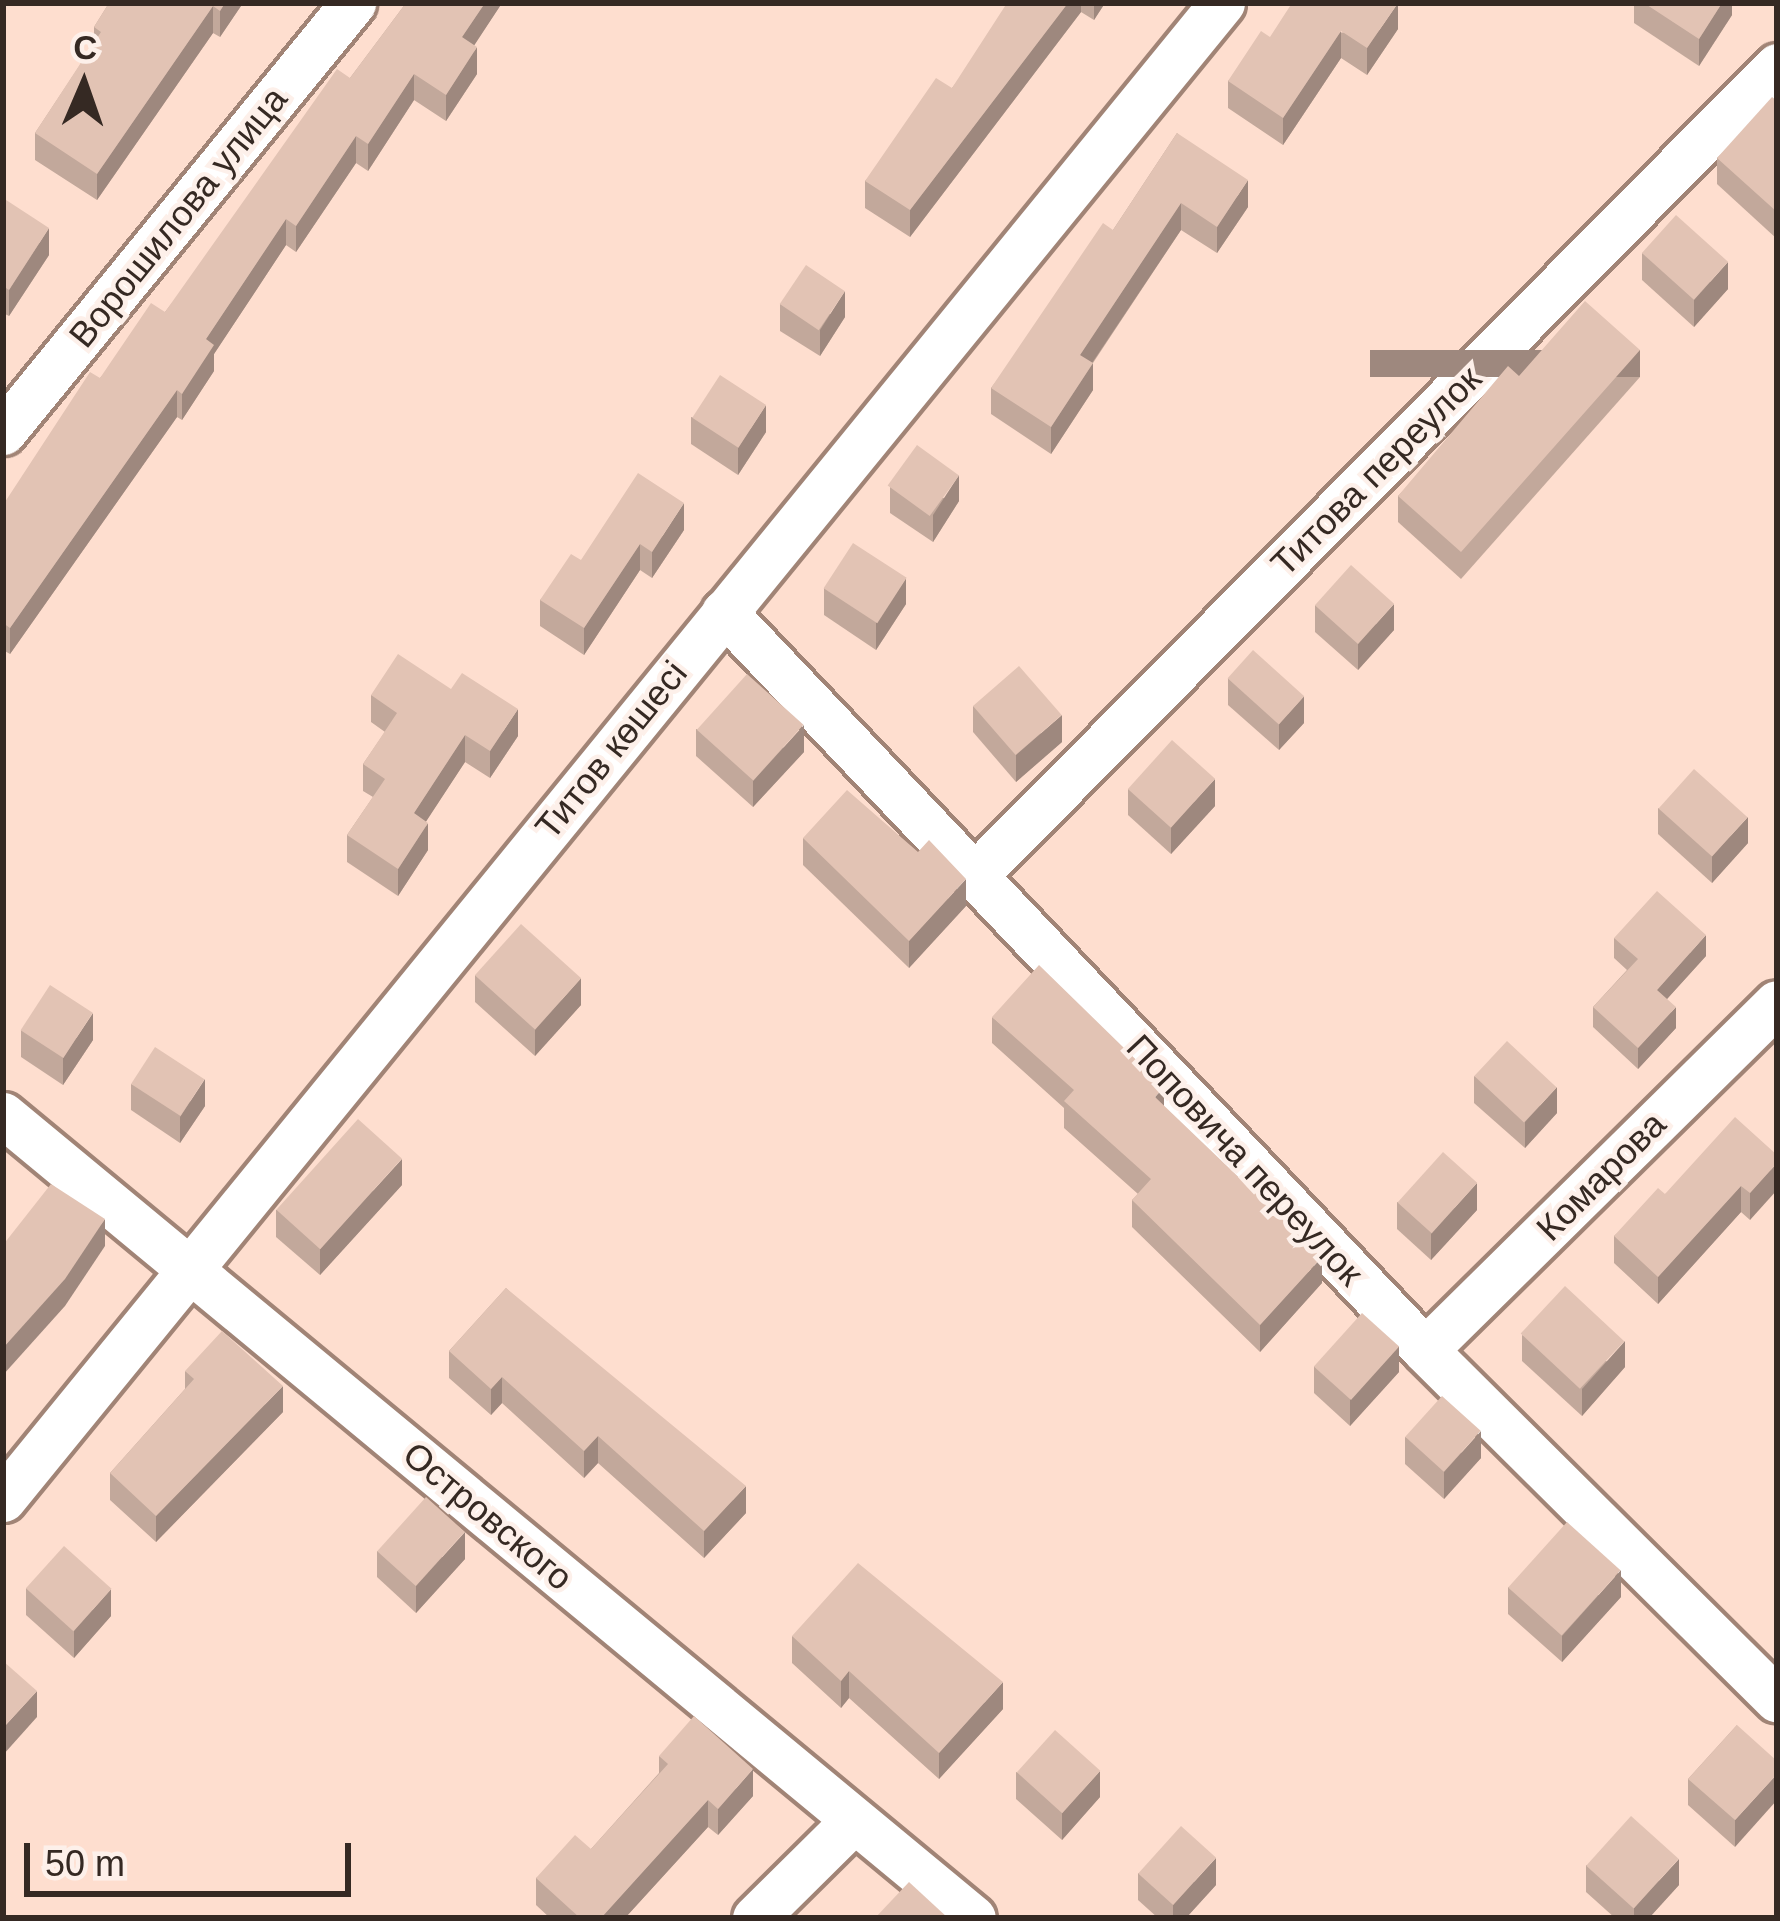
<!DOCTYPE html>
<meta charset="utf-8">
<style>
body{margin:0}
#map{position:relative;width:1780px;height:1921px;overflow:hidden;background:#fedecf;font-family:Arial,sans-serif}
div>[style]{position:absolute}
.roads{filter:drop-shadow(3px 0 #a18476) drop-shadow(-3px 0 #a18476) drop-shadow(0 3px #a18476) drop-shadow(0 -3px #a18476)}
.minor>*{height:45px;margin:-22.5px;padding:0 22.5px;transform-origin:22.5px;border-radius:22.5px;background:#fff}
.wall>*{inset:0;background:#c2a89b}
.shaded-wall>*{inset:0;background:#9e887e;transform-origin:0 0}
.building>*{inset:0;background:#e2c3b4;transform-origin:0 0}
span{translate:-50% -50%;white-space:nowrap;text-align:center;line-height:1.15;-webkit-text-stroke:9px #fdf0ea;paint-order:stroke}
.street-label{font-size:36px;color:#352923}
.frame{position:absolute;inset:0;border:6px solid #352923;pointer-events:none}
.north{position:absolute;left:24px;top:24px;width:120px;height:120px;-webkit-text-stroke:9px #fdf0ea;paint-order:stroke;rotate:2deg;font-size:33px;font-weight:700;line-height:48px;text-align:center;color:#352923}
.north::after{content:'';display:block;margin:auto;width:42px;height:54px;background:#352923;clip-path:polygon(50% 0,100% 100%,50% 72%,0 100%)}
.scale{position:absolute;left:24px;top:1843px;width:327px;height:54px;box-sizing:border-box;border:6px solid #352923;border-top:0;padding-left:15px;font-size:36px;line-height:42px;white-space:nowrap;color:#352923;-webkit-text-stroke:9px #fdf0ea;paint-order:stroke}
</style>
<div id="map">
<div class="roads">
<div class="minor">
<div style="left:3px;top:432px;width:554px;rotate:-50.79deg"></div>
<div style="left:724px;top:612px;width:1018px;rotate:46.47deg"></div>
<div style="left:1425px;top:1350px;width:496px;rotate:44.8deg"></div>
<div style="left:975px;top:875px;width:1139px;rotate:-45.25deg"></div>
<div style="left:3px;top:1115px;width:1259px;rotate:39.62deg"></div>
<div style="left:1425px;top:1350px;width:494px;rotate:-44.6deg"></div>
<div style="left:3px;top:1499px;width:1930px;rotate:-50.83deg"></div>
<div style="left:755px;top:1918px;width:139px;rotate:-44.7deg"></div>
</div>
</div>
<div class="wall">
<div style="clip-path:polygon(109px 3px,243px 3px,220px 37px,213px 33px,97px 200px,35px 160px,35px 133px,94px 44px,94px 27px)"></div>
<div style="clip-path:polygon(406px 3px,502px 3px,474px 45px,477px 74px,446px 121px,414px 100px,368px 171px,356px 163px,296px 252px,286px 245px,214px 354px,214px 371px,182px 420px,177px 417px,10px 654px,3px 650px,3px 505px,100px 378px,165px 312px,350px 78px)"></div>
<div style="clip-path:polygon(1021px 3px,1105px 3px,1094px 20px,1081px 12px,910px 237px,865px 208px,865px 181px,952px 88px)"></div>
<div style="clip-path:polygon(1634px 3px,1732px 3px,1732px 15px,1699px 66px,1634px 23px)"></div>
<div style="clip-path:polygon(1398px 29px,1367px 75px,1341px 58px,1283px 145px,1228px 108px,1228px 81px,1270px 37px)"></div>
<div style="clip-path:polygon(1777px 101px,1777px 239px,1717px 184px,1717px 158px)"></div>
<div style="clip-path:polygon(1177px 133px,1248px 207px,1217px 253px,1181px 230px,1093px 363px,1093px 390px,1051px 454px,991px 414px,991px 388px,1113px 230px)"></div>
<div style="clip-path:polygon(3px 198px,49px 255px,9px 316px,3px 313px)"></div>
<div style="clip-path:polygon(1642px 253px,1728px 289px,1694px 327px,1642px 280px)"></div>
<div style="clip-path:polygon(780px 304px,845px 317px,820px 356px,780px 331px)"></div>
<div style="clip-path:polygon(1519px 376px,1640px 377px,1461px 579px,1398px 522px,1398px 496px)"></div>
<div style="clip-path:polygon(691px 417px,766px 432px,738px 475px,691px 444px)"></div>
<div style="clip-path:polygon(890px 487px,959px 501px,933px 542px,890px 513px)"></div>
<div style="clip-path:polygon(684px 530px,652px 578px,640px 570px,584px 655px,540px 626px,540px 600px,581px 560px)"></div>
<div style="clip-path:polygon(824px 588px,906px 604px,876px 650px,824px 615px)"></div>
<div style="clip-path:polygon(1315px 605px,1394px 630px,1358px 670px,1315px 632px)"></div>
<div style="clip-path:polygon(1228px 678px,1304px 723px,1279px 750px,1228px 705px)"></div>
<div style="clip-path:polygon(371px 695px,518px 736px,490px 778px,465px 762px,426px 821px,428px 850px,398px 896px,347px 862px,347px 835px,373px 797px,363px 791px,363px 764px,385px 732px,371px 722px)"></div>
<div style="clip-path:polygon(973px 706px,1062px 742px,1016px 782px,973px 732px)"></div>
<div style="clip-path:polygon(696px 729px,804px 752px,753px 807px,696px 756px)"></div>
<div style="clip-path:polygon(1128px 789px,1215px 806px,1171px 854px,1128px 815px)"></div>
<div style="clip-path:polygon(1658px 808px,1748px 843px,1712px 883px,1658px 834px)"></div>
<div style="clip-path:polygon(803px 838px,966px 906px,909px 968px,803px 865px)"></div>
<div style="clip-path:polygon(1614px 938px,1706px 956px,1667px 999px,1676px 1028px,1638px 1069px,1593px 1027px,1593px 1007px,1627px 970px,1614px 958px)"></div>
<div style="clip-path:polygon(475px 975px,581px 1005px,535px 1056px,475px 1002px)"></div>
<div style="clip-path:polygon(992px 1017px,1322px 1283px,1260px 1352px,1132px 1227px,1132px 1200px,1138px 1194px,1064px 1128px,1064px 1108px,992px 1043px)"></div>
<div style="clip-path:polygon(21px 1030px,93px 1040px,63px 1085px,21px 1057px)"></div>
<div style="clip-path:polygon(1474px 1076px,1557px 1113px,1525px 1148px,1474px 1103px)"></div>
<div style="clip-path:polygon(131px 1084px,205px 1106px,180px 1143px,131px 1110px)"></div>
<div style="clip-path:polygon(1777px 1155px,1750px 1220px,1741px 1212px,1658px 1304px,1614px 1263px,1614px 1236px,1665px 1194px)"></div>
<div style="clip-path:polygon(402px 1185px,320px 1275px,276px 1237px,276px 1210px)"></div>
<div style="clip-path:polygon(1397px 1202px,1477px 1210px,1431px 1260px,1397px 1229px)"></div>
<div style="clip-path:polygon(506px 1288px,746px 1513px,704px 1558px,598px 1463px,584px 1478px,502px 1403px,491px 1415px,449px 1378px,449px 1351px)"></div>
<div style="clip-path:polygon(1522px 1335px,1625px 1367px,1582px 1416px,1522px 1361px)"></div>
<div style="clip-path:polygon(1314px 1366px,1399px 1372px,1350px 1426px,1314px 1393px)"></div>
<div style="clip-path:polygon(185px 1371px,283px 1412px,156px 1542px,110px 1500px,110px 1473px,185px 1389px)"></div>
<div style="clip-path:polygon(1405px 1437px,1481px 1458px,1444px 1499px,1405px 1464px)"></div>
<div style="clip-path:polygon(377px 1551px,465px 1559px,416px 1613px,377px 1577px)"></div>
<div style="clip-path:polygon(1508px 1587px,1621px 1597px,1562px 1662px,1508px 1614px)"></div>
<div style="clip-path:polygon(26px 1588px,111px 1616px,74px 1658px,26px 1615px)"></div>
<div style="clip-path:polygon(792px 1636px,1003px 1709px,939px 1779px,849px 1698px,841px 1708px,792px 1663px)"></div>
<div style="clip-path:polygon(1737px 1725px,1735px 1847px,1688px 1805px,1688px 1779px)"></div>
<div style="clip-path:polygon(659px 1756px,753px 1796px,718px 1835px,708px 1827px,625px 1918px,550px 1918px,536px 1905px,536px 1878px,591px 1849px,659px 1773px)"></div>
<div style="clip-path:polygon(1016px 1772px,1100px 1797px,1062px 1840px,1016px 1799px)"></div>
<div style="clip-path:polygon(1586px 1865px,1679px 1885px,1649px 1918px,1615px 1918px,1586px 1892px)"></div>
<div style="clip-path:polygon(1138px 1873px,1216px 1885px,1186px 1918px,1158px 1918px,1138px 1900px)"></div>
</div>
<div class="shaded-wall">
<div style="clip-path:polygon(225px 3px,243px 3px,220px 37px,220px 11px)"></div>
<div style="clip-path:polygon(485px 3px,502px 3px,462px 64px,462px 37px)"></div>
<div style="clip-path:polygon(1068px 3px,1081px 3px,1081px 12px,910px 237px,910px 210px)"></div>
<div style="clip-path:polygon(1094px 3px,1105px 3px,1094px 20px)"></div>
<div style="clip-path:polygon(1398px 3px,1398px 29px,1367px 75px,1367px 48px)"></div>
<div style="clip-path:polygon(1722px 3px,1732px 3px,1732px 15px,1699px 66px,1699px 39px)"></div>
<div style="clip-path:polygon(213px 6px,213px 33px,97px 200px,97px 174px)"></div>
<div style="clip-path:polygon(1341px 31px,1341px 58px,1283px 145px,1283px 118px)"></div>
<div style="clip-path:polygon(477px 47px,477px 74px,446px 121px,446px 95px)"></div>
<div style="clip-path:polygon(414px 74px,414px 100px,368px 171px,368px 144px)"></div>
<div style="clip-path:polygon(356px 136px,356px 163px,296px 252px,296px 226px)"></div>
<div style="clip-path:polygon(1248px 180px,1248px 207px,1217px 253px,1217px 227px)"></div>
<div style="clip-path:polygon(1181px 203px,1181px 230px,1080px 381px,1080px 355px)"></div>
<div style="clip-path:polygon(286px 219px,286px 245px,214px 354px,214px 371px,182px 420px,182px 394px,206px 339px)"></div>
<div style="clip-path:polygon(49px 228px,49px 255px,9px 316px,9px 290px)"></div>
<div style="clip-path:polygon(1728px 262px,1728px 289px,1694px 327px,1694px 300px)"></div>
<div style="clip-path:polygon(845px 291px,845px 317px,820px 356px,820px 330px)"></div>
<div style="left:1640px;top:350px;width:27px;height:270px;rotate:90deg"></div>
<div style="clip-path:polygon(1093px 363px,1093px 390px,1051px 454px,1051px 427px)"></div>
<div style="clip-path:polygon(177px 390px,177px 417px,10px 654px,10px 628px)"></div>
<div style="clip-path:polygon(766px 405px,766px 432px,738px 475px,738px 448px)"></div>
<div style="clip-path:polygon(959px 475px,959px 501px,933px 542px,933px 515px)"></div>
<div style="clip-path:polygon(684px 503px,684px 530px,652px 578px,652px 552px)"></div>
<div style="clip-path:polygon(640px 544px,640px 570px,584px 655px,584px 628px)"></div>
<div style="clip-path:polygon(906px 578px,906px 604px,876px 650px,876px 623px)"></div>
<div style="clip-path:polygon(1394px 604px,1394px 630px,1358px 670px,1358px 644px)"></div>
<div style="clip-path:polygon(1304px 696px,1304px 723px,1279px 750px,1279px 724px)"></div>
<div style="clip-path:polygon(518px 709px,518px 736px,490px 778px,490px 751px)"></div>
<div style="clip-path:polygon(1062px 715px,1062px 742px,1016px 782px,1016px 755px)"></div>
<div style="clip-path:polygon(804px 725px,804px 752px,753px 807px,753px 781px)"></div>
<div style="clip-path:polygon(465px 735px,465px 762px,414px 840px,414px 813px)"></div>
<div style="clip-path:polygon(1215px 779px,1215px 806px,1171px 854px,1171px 827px)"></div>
<div style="clip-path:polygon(1748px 817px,1748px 843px,1712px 883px,1712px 856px)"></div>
<div style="clip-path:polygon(428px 823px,428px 850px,398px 896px,398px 869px)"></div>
<div style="clip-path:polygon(966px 879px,966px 906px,909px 968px,909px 941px)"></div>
<div style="clip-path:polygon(1706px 935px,1706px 956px,1657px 1010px,1657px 990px)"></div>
<div style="clip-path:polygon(581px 978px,581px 1005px,535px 1056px,535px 1030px)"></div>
<div style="clip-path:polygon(1676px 1007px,1676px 1028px,1638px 1069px,1638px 1048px)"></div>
<div style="clip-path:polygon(93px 1013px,93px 1040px,63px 1085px,63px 1058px)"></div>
<div style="clip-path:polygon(205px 1079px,205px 1106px,180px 1143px,180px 1117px)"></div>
<div style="clip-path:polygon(1164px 1087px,1164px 1114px,1155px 1097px)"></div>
<div style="clip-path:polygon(1557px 1087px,1557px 1113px,1525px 1148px,1525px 1122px)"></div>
<div style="clip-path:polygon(402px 1159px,402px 1185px,320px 1275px,320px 1249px)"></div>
<div style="clip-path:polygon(1777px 1163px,1777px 1190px,1750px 1220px,1750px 1193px)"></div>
<div style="clip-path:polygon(1477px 1183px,1477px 1210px,1431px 1260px,1431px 1234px)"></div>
<div style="clip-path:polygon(1741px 1186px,1741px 1212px,1658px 1304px,1658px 1277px)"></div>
<div style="clip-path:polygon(105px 1219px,105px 1246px,65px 1306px,3px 1375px,3px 1348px)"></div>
<div style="clip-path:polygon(1322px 1257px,1322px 1283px,1260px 1352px,1260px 1325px)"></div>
<div style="clip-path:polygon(1625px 1341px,1625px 1367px,1582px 1416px,1582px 1389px)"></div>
<div style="clip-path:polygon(1399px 1346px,1399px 1372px,1350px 1426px,1350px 1399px)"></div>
<div style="clip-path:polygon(502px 1377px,502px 1403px,491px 1415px,491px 1389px)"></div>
<div style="clip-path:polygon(283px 1386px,283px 1412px,156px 1542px,156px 1516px)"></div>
<div style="clip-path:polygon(1481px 1431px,1481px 1458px,1444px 1499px,1444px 1472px)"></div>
<div style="clip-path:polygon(598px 1436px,598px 1463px,584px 1478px,584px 1451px)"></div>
<div style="clip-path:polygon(746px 1486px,746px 1513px,704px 1558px,704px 1531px)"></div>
<div style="clip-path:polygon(465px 1532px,465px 1559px,416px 1613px,416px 1586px)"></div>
<div style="clip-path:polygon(1621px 1570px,1621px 1597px,1562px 1662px,1562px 1636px)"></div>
<div style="clip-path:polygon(111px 1589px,111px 1616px,74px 1658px,74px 1631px)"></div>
<div style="clip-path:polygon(849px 1671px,849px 1698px,841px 1708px,841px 1681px)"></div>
<div style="clip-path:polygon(1003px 1682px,1003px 1709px,939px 1779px,939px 1753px)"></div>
<div style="clip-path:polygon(37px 1691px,37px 1717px,3px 1755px,3px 1728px)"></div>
<div style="clip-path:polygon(753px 1769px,753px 1796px,718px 1835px,718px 1809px)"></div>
<div style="clip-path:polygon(1100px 1771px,1100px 1797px,1062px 1840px,1062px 1813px)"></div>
<div style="clip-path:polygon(1777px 1774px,1777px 1800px,1735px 1847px,1735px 1820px)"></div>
<div style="clip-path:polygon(708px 1800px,708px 1827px,625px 1918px,601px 1918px)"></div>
<div style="clip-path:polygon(1216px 1858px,1216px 1885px,1186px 1918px,1173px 1918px,1173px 1905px)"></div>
<div style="clip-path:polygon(1679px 1859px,1679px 1885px,1649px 1918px,1634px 1918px,1634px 1908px)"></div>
</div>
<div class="building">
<div style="clip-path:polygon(109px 3px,225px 3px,220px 11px,213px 6px,97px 174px,35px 133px,101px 32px,94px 27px)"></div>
<div style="clip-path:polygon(406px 3px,485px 3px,462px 37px,477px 47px,446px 95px,414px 74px,368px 144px,356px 136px,296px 226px,286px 219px,206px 339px,214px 345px,182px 394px,177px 390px,10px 628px,3px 623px,3px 505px,90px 372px,100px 378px,151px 303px,165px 312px,337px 69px,350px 78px)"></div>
<div style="clip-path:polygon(1007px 3px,1019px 5px,1021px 3px,1068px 3px,910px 210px,865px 181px,936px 78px,952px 88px)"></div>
<div style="clip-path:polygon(1292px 3px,1398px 3px,1367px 48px,1341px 31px,1283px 118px,1228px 81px,1261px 31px,1270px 37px)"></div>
<div style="clip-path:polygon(1644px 3px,1722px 3px,1699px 39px)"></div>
<div style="clip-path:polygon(1772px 97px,1777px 101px,1777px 212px,1717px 158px)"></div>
<div style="clip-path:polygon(1177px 133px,1248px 180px,1217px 227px,1181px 203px,1080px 355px,1093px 363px,1051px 427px,991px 388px,1103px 223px,1113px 230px)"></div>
<div style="clip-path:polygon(3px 198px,49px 228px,9px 290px,3px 286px)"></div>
<div style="left:1676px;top:215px;width:70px;height:51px;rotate:42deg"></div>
<div style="left:806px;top:265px;width:47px;height:47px;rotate:34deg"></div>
<div style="clip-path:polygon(1585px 301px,1640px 350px,1461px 552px,1398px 496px,1508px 366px,1519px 376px)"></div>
<div style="left:720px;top:375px;width:55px;height:51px;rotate:33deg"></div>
<div style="left:917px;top:445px;width:52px;height:50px;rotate:36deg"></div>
<div style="clip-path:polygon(638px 473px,684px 503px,652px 552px,640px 544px,584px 628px,540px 600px,571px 554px,581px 560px)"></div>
<div style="left:853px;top:543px;width:64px;height:54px;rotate:33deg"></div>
<div style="left:1351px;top:565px;width:58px;height:54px;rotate:42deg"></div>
<div style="left:1253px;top:650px;width:69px;height:38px;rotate:42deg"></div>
<div style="clip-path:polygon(398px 654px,451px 689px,462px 673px,518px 709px,490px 751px,465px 735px,414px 813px,428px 823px,398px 869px,347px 835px,385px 779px,363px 764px,397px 713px,371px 695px)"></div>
<div style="left:1019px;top:666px;width:65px;height:61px;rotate:49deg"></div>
<div style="left:747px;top:674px;width:76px;height:75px;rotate:42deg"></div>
<div style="left:1172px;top:740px;width:58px;height:66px;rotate:42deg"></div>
<div style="left:1694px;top:769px;width:72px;height:53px;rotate:42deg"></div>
<div style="clip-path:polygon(847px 790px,918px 852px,929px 840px,966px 879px,909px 941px,803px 838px)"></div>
<div style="clip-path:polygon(1657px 891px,1706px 935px,1657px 990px,1676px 1007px,1638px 1048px,1593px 1007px,1638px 959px,1614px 938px)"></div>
<div style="left:521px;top:924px;width:81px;height:69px;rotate:42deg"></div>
<div style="clip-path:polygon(1039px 965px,1164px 1087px,1155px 1097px,1322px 1257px,1260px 1325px,1132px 1200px,1151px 1179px,1064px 1101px,1074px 1090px,992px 1017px)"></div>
<div style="left:50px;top:985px;width:51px;height:54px;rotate:33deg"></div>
<div style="left:1507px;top:1041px;width:68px;height:48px;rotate:43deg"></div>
<div style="left:155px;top:1047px;width:59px;height:44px;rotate:33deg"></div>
<div style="clip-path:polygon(1735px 1117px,1777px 1155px,1777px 1163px,1750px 1193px,1741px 1186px,1658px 1277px,1614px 1236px,1658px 1188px,1665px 1194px)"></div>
<div style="left:358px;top:1119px;width:59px;height:122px;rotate:42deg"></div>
<div style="left:1443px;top:1152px;width:46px;height:68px;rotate:42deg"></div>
<div style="clip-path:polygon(51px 1184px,105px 1219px,65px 1279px,3px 1348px,3px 1245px)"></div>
<div style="left:1565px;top:1286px;width:81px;height:65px;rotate:43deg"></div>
<div style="clip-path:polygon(506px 1288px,746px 1486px,704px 1531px,598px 1436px,584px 1451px,502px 1377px,491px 1389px,449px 1351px)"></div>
<div style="left:1362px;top:1313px;width:50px;height:72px;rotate:42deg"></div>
<div style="clip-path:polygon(222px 1331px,283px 1386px,156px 1516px,110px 1473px,194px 1379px,185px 1371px)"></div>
<div style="left:1442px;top:1396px;width:52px;height:55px;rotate:42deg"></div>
<div style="left:426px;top:1497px;width:52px;height:73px;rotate:42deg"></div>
<div style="left:1567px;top:1522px;width:72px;height:88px;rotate:42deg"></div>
<div style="left:64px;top:1546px;width:64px;height:57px;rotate:42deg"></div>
<div style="clip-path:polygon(858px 1563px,1003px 1682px,939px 1753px,849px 1671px,841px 1681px,792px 1636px)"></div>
<div style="clip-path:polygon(3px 1661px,37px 1691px,3px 1728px)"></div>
<div style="clip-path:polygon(694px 1716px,753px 1769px,718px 1809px,708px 1800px,601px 1918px,580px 1918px,536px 1878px,575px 1835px,591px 1849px,668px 1764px,659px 1756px)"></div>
<div style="clip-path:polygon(1737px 1725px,1777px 1761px,1777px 1774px,1735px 1820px,1688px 1779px)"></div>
<div style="left:1055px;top:1730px;width:61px;height:57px;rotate:42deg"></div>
<div style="left:1631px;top:1816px;width:64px;height:67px;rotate:42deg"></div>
<div style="left:1181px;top:1826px;width:47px;height:64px;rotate:42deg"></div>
<div style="clip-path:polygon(909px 1882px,948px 1918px,875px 1918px)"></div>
</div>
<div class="street-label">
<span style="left:178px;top:217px;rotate:-51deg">Ворошилова улица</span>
<span style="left:1376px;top:471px;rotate:-45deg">Титова переулок</span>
<span style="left:611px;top:750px;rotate:-51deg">Титов көшесі</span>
<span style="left:1245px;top:1160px;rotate:47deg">Поповича переулок</span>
<span style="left:1601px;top:1176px;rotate:-45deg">Комарова</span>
<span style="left:488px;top:1516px;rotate:40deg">Островского</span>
</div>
<div class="frame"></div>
<div class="north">С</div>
<div class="scale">50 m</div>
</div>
